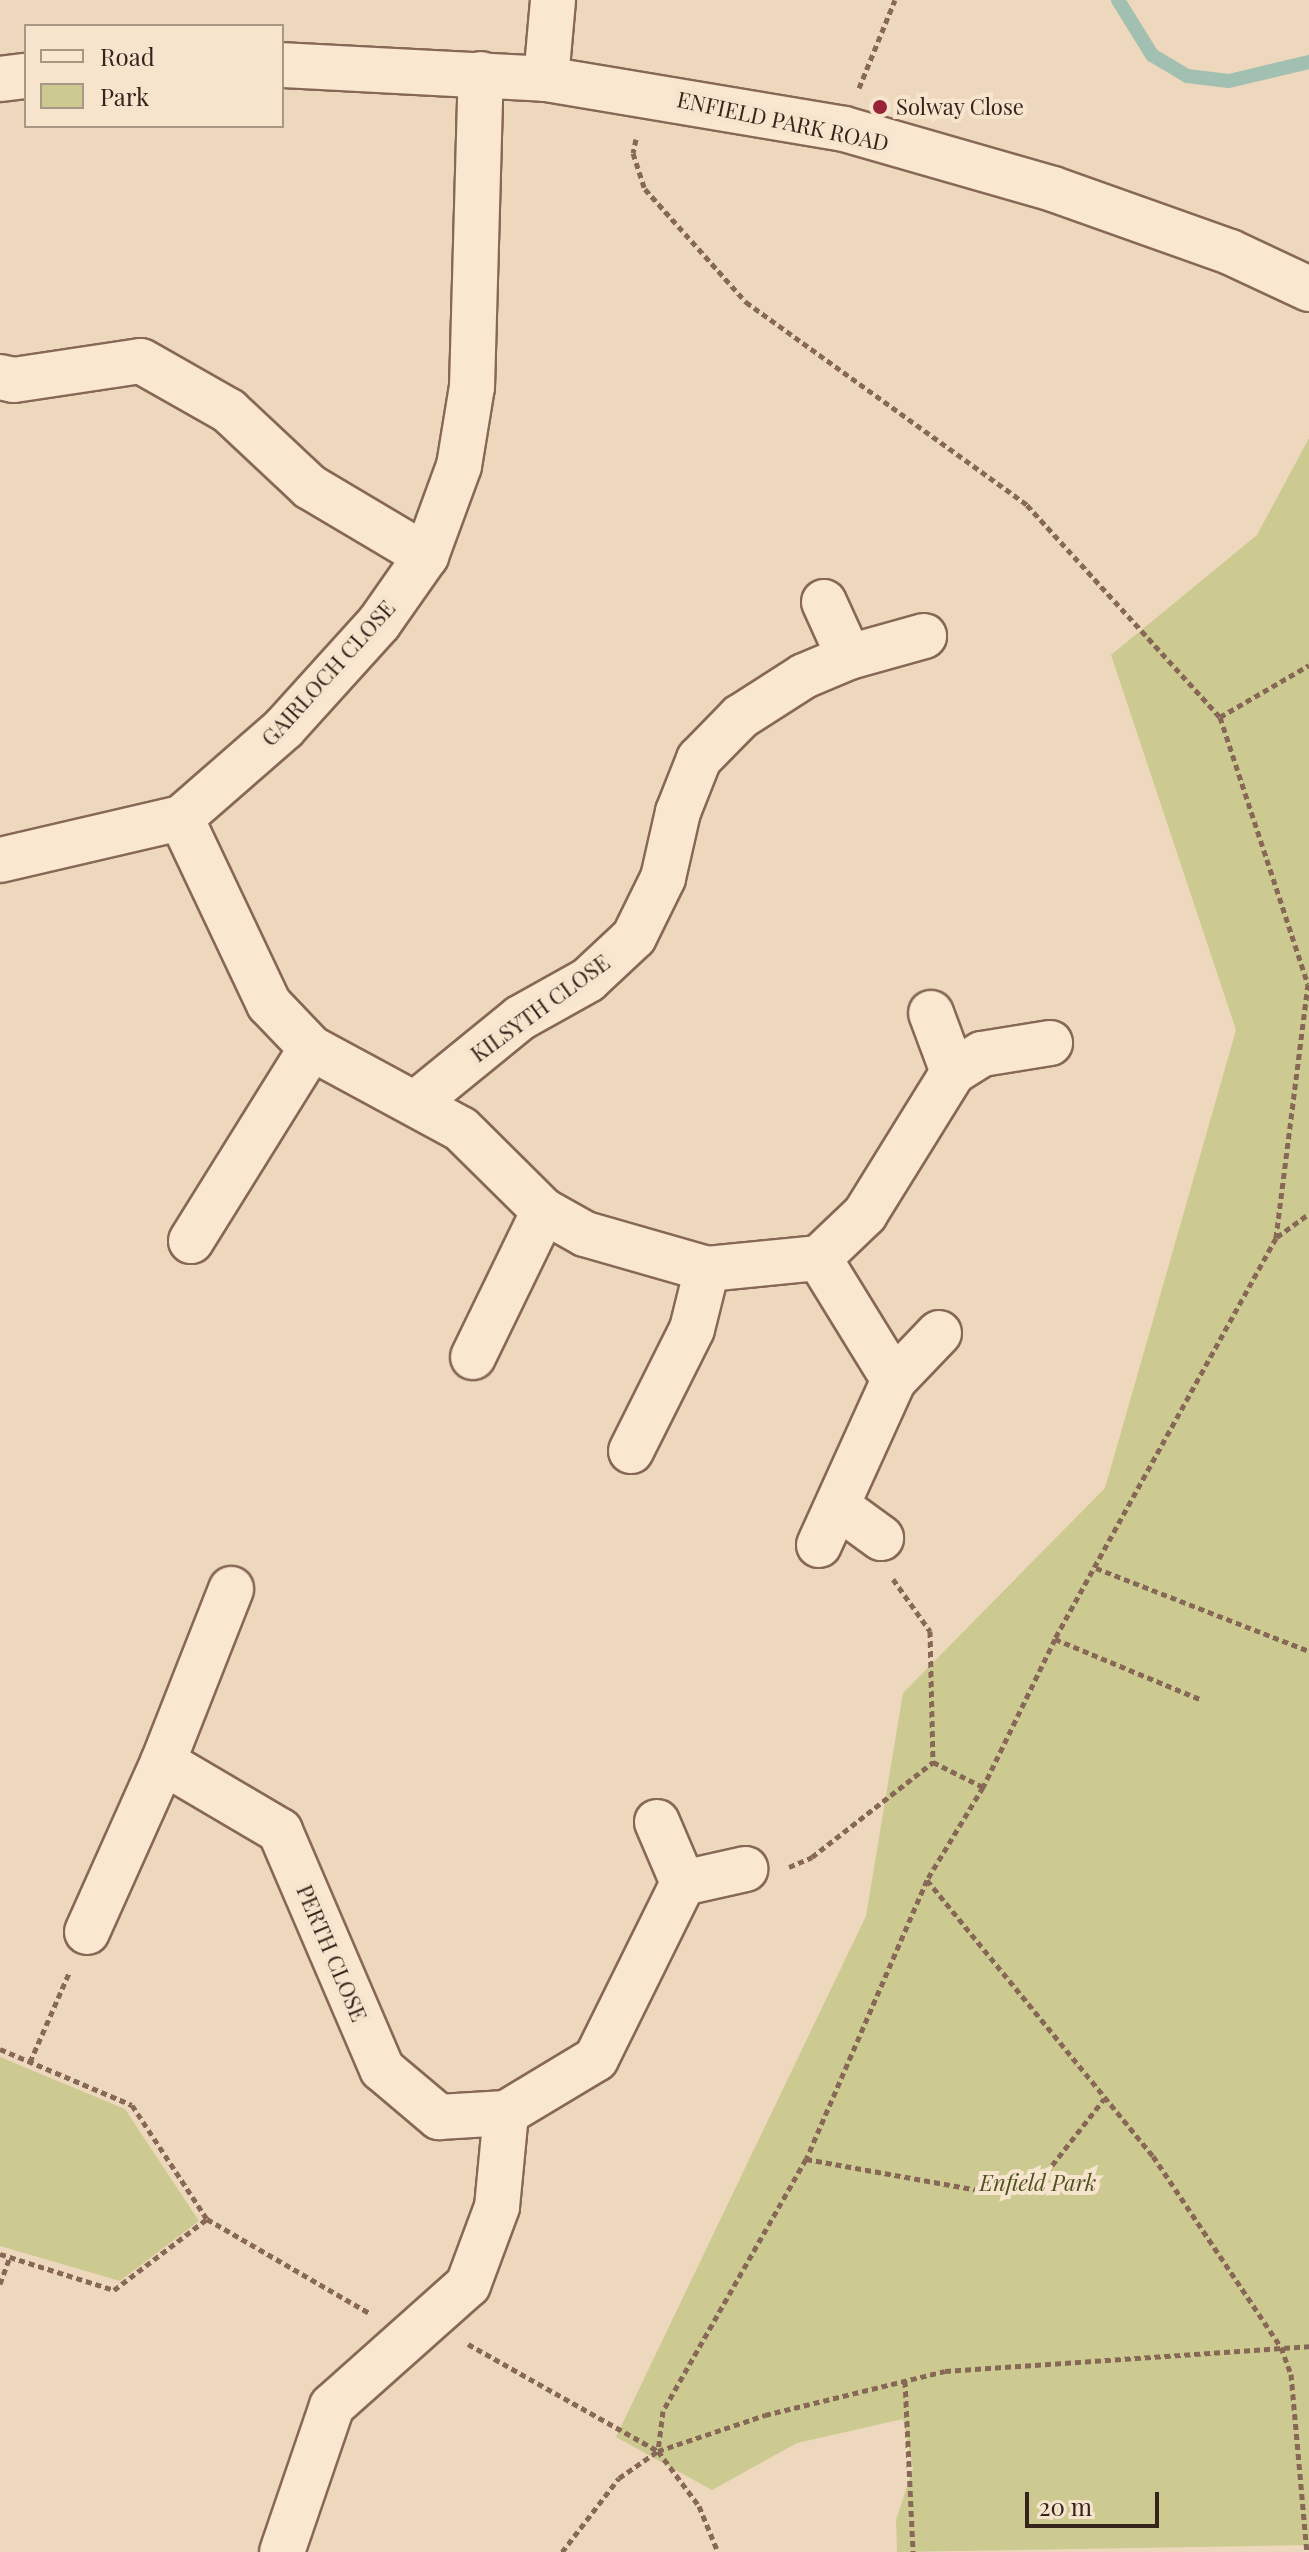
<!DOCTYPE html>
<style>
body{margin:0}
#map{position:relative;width:1309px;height:2552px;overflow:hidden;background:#eed8bd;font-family:"Playfair Display",serif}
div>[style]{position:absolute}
.green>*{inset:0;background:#ccca91}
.stream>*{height:14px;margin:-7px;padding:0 7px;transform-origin:7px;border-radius:7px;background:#a1c0b2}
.path>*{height:5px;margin-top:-2.5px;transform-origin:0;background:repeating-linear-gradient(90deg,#876856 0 6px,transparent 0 10px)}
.roads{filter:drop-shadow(2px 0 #876856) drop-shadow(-2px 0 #876856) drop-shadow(0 2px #876856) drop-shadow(0 -2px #876856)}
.minor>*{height:44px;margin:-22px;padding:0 22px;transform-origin:22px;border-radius:22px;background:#f9e7d0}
.dots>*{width:22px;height:22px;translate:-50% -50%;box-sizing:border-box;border:4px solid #f6e4cd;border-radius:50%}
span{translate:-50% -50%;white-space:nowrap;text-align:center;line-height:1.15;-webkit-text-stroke:8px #f6e4cd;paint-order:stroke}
.poi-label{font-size:22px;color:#35241b}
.left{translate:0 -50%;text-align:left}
.street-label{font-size:22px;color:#35241b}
.park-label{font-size:22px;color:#4e5221;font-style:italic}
.legend{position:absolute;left:24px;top:24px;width:260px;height:104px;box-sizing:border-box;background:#f6e4cd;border:2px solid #a99786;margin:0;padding:10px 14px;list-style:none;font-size:24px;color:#35241b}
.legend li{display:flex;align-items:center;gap:16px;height:40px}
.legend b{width:40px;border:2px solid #a99786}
.scale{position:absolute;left:1025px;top:2492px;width:134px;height:36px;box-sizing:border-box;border:4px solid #35241b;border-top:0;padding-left:10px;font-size:24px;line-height:28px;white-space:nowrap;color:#35241b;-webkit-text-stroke:6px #f6e4cd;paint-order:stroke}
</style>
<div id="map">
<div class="green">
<div style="clip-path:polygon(1309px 438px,1309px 2545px,897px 2552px,896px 2520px,913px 2468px,903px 2419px,797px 2443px,712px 2490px,616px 2437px,866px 1916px,903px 1693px,1105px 1488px,1236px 1030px,1111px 655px,1257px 535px)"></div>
<div style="clip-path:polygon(0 2057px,125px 2109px,199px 2221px,120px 2281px,0 2246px)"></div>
</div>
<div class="stream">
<div style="left:1118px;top:0;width:65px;rotate:58.3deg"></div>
<div style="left:1152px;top:55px;width:41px;rotate:31deg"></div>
<div style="left:1187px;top:76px;width:42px;rotate:6.8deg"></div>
<div style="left:1229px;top:81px;width:82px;rotate:-13.4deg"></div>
</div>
<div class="path">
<div style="left:859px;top:88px;width:95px;rotate:-67.8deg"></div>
<div style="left:636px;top:139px;width:14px;rotate:102deg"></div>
<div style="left:633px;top:153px;width:38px;rotate:72deg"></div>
<div style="left:645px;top:189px;width:152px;rotate:48.2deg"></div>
<div style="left:746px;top:302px;width:347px;rotate:35.8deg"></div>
<div style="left:1027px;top:505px;width:287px;rotate:47.7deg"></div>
<div style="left:1220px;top:717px;width:281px;rotate:71.8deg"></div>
<div style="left:1308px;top:984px;width:256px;rotate:97.2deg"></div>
<div style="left:1276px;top:1238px;width:458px;rotate:118.9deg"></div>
<div style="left:1055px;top:1639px;width:165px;rotate:115.9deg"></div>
<div style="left:983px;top:1787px;width:109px;rotate:121.1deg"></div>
<div style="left:927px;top:1880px;width:304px;rotate:113.4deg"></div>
<div style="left:806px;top:2159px;width:290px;rotate:119.6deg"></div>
<div style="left:663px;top:2411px;width:40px;rotate:97.1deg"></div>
<div style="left:1220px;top:717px;width:103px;rotate:-30.3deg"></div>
<div style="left:1277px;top:1237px;width:39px;rotate:-36deg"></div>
<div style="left:1096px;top:1568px;width:229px;rotate:21.3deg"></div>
<div style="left:893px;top:1579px;width:64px;rotate:54.6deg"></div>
<div style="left:930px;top:1631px;width:131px;rotate:88.7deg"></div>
<div style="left:933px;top:1762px;width:56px;rotate:26.6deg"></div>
<div style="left:1055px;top:1639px;width:157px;rotate:22.5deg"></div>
<div style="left:789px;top:1867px;width:25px;rotate:-23deg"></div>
<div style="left:812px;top:1857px;width:154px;rotate:-38.1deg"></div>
<div style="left:927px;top:1880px;width:357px;rotate:50.7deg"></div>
<div style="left:1153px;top:2156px;width:230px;rotate:56.2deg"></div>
<div style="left:1281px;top:2347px;width:29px;rotate:70deg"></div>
<div style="left:1291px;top:2374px;width:179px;rotate:84.9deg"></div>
<div style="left:0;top:2049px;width:143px;rotate:23deg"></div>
<div style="left:132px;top:2105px;width:136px;rotate:56.7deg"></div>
<div style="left:207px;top:2219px;width:187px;rotate:30.1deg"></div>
<div style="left:30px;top:2062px;width:99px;rotate:-66.3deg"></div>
<div style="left:806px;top:2159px;width:186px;rotate:10.2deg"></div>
<div style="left:989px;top:2192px;width:60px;rotate:-18.4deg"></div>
<div style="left:1046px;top:2173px;width:94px;rotate:-51.9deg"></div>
<div style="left:0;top:2254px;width:120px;rotate:17.5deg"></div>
<div style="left:114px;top:2290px;width:117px;rotate:-37.4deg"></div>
<div style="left:0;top:2284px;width:29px;rotate:-70deg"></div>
<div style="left:468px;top:2344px;width:218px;rotate:29.4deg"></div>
<div style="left:658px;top:2451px;width:69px;rotate:53.3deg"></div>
<div style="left:699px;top:2506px;width:50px;rotate:67.6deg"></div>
<div style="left:905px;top:2381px;width:171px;rotate:87.3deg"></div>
<div style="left:562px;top:2552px;width:93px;rotate:-52.4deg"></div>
<div style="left:619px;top:2478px;width:47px;rotate:-34.7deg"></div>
<div style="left:658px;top:2451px;width:113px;rotate:-18.6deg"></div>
<div style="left:765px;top:2415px;width:185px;rotate:-13.7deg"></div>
<div style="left:945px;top:2371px;width:365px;rotate:-3.9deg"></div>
</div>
<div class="roads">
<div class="minor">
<div style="left:282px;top:65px;width:264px;rotate:3deg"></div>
<div style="left:546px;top:79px;width:302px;rotate:9.5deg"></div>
<div style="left:844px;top:129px;width:217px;rotate:16deg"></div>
<div style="left:1053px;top:189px;width:188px;rotate:19.6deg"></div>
<div style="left:1230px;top:252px;width:87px;rotate:25.1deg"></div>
<div style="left:0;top:79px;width:26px;rotate:-7deg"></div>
<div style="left:546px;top:79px;width:79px;rotate:-84.9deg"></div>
<div style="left:0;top:377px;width:14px;rotate:12deg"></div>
<div style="left:14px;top:380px;width:128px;rotate:-8.5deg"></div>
<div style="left:141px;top:361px;width:101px;rotate:29.6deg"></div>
<div style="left:229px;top:411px;width:111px;rotate:43.2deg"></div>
<div style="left:310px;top:487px;width:135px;rotate:30.7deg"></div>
<div style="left:824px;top:602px;width:60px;rotate:65.6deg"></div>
<div style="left:849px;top:657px;width:78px;rotate:-15.6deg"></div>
<div style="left:181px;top:818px;width:206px;rotate:64.7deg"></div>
<div style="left:269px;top:1004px;width:61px;rotate:46.3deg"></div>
<div style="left:311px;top:1048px;width:170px;rotate:28.4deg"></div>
<div style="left:461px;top:1129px;width:117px;rotate:44.7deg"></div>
<div style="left:544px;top:1211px;width:47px;rotate:29.3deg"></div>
<div style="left:585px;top:1234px;width:127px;rotate:16deg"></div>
<div style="left:707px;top:1269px;width:113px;rotate:-5.6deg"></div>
<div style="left:0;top:860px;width:186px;rotate:-13.1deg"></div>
<div style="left:181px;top:818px;width:137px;rotate:-41.1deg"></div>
<div style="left:284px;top:728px;width:142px;rotate:-47.9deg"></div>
<div style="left:379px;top:623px;width:82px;rotate:-55deg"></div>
<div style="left:426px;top:556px;width:96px;rotate:-69.9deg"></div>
<div style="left:459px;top:466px;width:80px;rotate:-80.7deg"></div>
<div style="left:472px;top:387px;width:313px;rotate:-88.4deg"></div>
<div style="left:931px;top:1013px;width:63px;rotate:69.6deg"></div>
<div style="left:417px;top:1102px;width:133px;rotate:-39.2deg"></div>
<div style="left:520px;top:1018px;width:78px;rotate:-29.2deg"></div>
<div style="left:588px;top:980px;width:63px;rotate:-43.1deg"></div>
<div style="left:634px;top:937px;width:66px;rotate:-63.8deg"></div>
<div style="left:663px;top:878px;width:68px;rotate:-77.2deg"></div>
<div style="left:678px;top:812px;width:57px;rotate:-68.4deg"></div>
<div style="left:699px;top:759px;width:59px;rotate:-45.7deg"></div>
<div style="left:740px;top:717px;width:76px;rotate:-32.6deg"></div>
<div style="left:804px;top:676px;width:49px;rotate:-22.9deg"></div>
<div style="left:191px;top:1241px;width:227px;rotate:-58.1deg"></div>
<div style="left:473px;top:1357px;width:162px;rotate:-64.1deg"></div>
<div style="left:894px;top:1380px;width:143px;rotate:-121.6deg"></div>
<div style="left:819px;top:1258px;width:64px;rotate:-43.7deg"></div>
<div style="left:865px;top:1214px;width:167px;rotate:-58.2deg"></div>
<div style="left:953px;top:1072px;width:34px;rotate:-32deg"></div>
<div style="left:982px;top:1054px;width:69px;rotate:-9.2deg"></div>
<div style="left:631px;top:1451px;width:136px;rotate:-63.4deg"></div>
<div style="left:692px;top:1329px;width:62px;rotate:-76deg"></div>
<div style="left:840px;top:1508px;width:51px;rotate:36.2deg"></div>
<div style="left:819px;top:1545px;width:181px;rotate:-65.6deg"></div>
<div style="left:894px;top:1380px;width:65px;rotate:-46.2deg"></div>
<div style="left:163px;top:1762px;width:136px;rotate:30.5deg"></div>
<div style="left:280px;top:1831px;width:259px;rotate:66.8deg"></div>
<div style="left:382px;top:2069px;width:75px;rotate:40.1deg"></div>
<div style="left:439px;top:2117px;width:67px;rotate:-3.4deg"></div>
<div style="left:506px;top:2113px;width:105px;rotate:-31deg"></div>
<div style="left:596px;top:2059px;width:196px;rotate:-63.7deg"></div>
<div style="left:683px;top:1883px;width:64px;rotate:-12.7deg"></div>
<div style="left:657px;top:1822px;width:66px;rotate:66.9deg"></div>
<div style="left:87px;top:1932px;width:186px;rotate:-65.9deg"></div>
<div style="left:163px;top:1762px;width:186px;rotate:-68.5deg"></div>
<div style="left:282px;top:2552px;width:154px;rotate:-71.1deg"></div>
<div style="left:332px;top:2406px;width:182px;rotate:-41.7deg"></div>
<div style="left:468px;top:2285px;width:83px;rotate:-69.6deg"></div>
<div style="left:497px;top:2207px;width:94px;rotate:-84.5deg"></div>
</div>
</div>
<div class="dots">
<div style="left:880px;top:107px;background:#972537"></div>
</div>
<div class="poi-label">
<span class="left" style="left:896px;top:107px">Solway Close</span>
</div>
<div class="street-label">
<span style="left:783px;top:121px;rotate:12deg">ENFIELD PARK ROAD</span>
<span style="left:328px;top:673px;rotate:-48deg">GAIRLOCH CLOSE</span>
<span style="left:540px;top:1008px;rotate:-36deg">KILSYTH CLOSE</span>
<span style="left:332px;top:1953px;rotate:67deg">PERTH CLOSE</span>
</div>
<div class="park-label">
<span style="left:1038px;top:2183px">Enfield Park</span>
</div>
<ul class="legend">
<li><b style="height:10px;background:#f9e7d0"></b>Road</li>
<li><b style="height:22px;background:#ccca91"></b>Park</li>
</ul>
<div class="scale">20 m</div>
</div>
